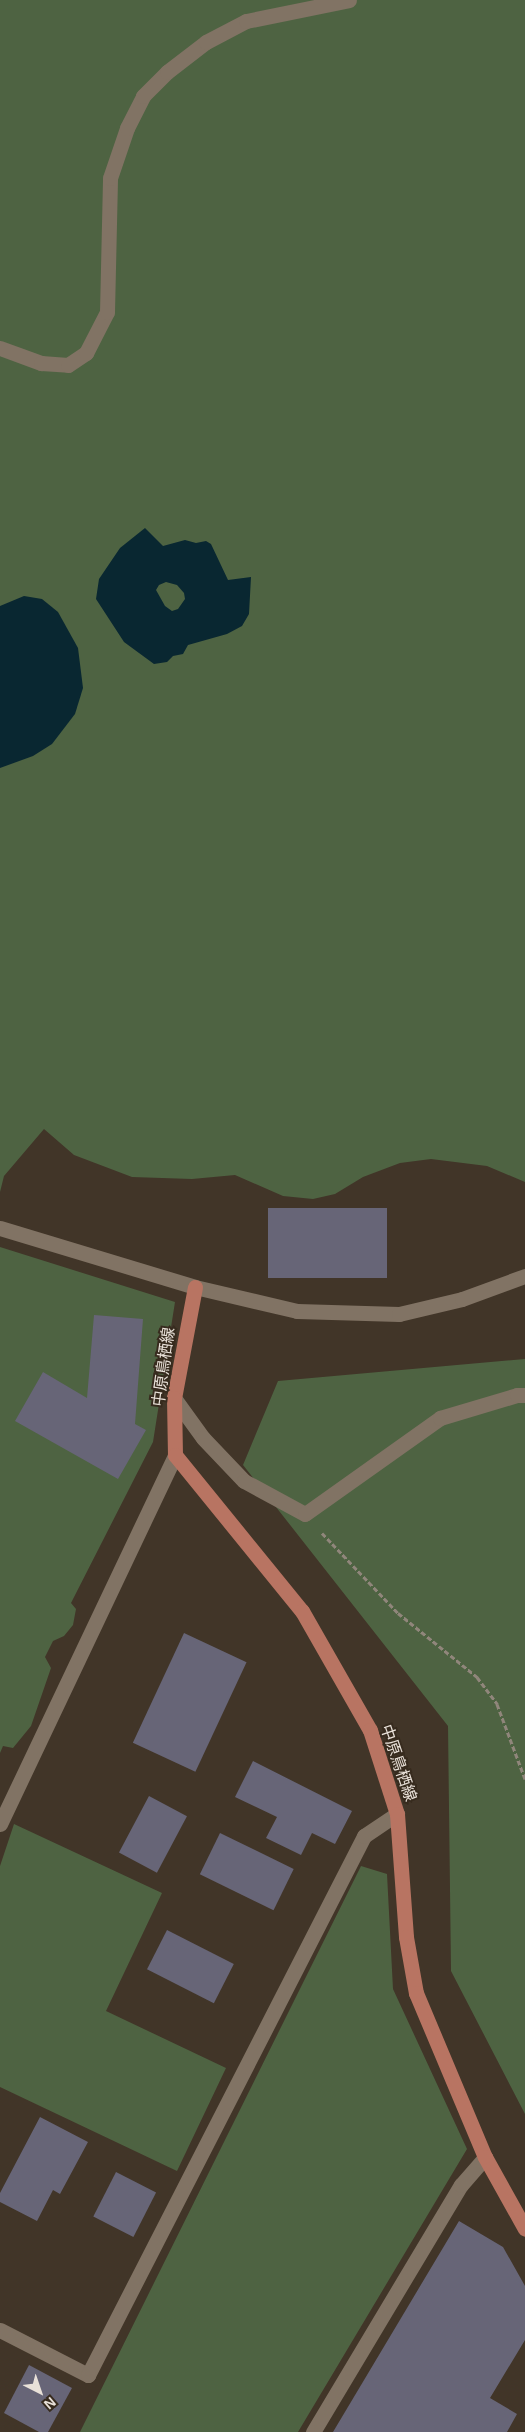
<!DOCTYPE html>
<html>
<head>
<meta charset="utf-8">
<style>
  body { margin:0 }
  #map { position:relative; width:525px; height:2432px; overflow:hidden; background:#413528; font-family:Arial,"Noto Sans JP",sans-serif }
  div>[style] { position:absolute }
  .green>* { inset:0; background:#4e6342 }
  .water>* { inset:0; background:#092731 }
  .building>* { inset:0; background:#676577; transform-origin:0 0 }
  .path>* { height:3px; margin-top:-1.5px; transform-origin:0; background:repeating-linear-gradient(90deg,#90867b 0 5px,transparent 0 7.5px) }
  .minor>* { height:15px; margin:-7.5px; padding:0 7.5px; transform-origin:7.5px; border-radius:7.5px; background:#817364 }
  .major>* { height:15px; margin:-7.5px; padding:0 7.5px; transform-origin:7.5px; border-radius:7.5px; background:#b87462 }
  span { translate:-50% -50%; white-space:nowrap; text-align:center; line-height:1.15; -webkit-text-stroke:4px #372b1e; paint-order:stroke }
  .street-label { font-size:16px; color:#e9e1d9 }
  .north { position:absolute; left:15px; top:2367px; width:50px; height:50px; -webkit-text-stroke:4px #372b1e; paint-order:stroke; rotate:139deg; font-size:14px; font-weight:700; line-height:20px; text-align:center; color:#e9e1d9 }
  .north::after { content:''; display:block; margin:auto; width:18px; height:22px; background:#e9e1d9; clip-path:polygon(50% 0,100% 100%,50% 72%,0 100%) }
</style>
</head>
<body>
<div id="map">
  <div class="green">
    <div style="clip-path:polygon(0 0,525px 0,525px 1182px,487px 1166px,431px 1159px,400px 1163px,363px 1177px,335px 1194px,313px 1199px,283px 1196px,235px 1175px,192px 1179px,132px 1177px,74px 1155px,44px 1129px,4px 1176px,0 1192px)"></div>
    <div style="clip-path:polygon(0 1247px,175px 1302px,153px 1442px,71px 1603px,76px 1609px,73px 1625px,64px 1636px,53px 1641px,45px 1657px,51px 1668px,31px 1726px,13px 1748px,3px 1746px,0 1753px)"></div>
    <div style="clip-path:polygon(525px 1359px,525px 2114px,451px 1971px,448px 1726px,243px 1465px,278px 1381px)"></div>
    <div style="clip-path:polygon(14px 1824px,162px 1893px,106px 2011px,226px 2068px,177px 2171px,0 2087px,0 1866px)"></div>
    <div style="clip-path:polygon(361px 1866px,387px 1874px,393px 1989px,467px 2149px,298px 2432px,80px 2432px)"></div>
  </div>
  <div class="water">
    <div style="clip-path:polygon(evenodd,145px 528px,163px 546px,185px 540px,196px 543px,206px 541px,211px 544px,228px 580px,251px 577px,249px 614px,242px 626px,227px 634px,188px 645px,183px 654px,173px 656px,167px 662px,154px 664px,124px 642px,96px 599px,99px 579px,120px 548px,145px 528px,166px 582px,177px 585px,184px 593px,185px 599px,178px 609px,172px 611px,165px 606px,156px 590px,159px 585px,166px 582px)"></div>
    <div style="clip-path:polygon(24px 596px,42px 599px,58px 612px,78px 648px,83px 688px,75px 714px,52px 744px,33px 756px,0 768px,0 606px)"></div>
  </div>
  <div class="building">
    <div style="left:268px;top:1208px;width:119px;height:70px"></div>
    <div style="clip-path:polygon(94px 1315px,143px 1319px,135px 1424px,146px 1430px,118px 1479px,15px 1421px,43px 1372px,87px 1398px)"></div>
    <div style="left:184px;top:1633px;width:69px;height:121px;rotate:25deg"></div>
    <div style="clip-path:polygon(253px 1761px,352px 1811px,335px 1844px,312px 1833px,301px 1855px,266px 1838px,277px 1817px,235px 1797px)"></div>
    <div style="left:149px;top:1796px;width:43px;height:64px;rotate:28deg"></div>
    <div style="left:220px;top:1833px;width:82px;height:46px;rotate:26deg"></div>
    <div style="left:167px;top:1930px;width:75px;height:44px;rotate:27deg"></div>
    <div style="clip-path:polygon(40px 2117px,88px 2142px,60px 2194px,53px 2190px,37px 2221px,0 2202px,0 2193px)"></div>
    <div style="left:116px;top:2172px;width:45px;height:50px;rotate:27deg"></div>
    <div style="clip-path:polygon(459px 2221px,503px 2247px,525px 2286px,525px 2340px,490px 2398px,517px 2414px,507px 2432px,333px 2432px)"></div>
    <div style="clip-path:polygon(29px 2365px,72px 2388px,48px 2432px,39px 2432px,4px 2413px)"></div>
  </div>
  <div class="path">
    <div style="left:322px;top:1533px;width:110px;rotate:46.5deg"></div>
    <div style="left:398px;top:1613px;width:102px;rotate:39deg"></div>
    <div style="left:477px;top:1677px;width:34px;rotate:53deg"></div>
    <div style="left:497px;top:1704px;width:80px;rotate:69.5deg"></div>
  </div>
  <div class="minor">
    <div style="left:0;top:348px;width:44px;rotate:20.1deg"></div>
    <div style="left:41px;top:363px;width:27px;rotate:4deg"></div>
    <div style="left:68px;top:365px;width:22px;rotate:-34deg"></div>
    <div style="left:86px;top:353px;width:46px;rotate:-62.9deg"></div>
    <div style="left:107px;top:312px;width:134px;rotate:-88.7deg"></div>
    <div style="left:110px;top:178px;width:53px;rotate:-71.2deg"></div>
    <div style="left:127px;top:128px;width:36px;rotate:-63deg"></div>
    <div style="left:143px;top:96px;width:34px;rotate:-45deg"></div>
    <div style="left:167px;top:72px;width:49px;rotate:-37.6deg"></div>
    <div style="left:206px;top:42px;width:45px;rotate:-27.7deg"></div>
    <div style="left:246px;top:21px;width:105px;rotate:-11.5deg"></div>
    <div style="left:0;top:1228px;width:204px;rotate:16.8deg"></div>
    <div style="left:195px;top:1287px;width:105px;rotate:13.2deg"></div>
    <div style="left:297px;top:1311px;width:102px;rotate:1.7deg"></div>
    <div style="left:399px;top:1314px;width:65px;rotate:-13.4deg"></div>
    <div style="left:462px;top:1299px;width:67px;rotate:-20.1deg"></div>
    <div style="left:174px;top:1398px;width:49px;rotate:54.1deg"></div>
    <div style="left:203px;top:1438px;width:59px;rotate:46.4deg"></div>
    <div style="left:244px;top:1481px;width:69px;rotate:28.4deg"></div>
    <div style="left:305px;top:1514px;width:166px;rotate:-35.4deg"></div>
    <div style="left:440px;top:1418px;width:80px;rotate:-16.6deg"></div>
    <div style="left:517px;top:1395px;width:8px"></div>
    <div style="left:0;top:1824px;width:408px;rotate:-64.6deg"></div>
    <div style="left:0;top:2330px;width:99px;rotate:27.1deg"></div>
    <div style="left:88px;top:2375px;width:606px;rotate:-62.88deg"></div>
    <div style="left:364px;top:1836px;width:40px;rotate:-34deg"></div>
    <div style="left:313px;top:2432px;width:288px;rotate:-59.1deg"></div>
    <div style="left:461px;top:2185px;width:37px;rotate:-49deg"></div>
  </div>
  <div class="major">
    <div style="left:195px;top:1287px;width:113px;rotate:100.7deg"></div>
    <div style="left:174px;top:1398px;width:57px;rotate:89deg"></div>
    <div style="left:175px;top:1455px;width:201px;rotate:50.9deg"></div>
    <div style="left:302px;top:1611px;width:137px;rotate:60.3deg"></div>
    <div style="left:370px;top:1730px;width:88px;rotate:72.2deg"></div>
    <div style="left:397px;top:1814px;width:123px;rotate:85.8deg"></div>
    <div style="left:406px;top:1937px;width:57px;rotate:79.9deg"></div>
    <div style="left:416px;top:1993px;width:178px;rotate:67.2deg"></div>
    <div style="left:485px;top:2157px;width:82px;rotate:60.9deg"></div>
  </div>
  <div class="street-label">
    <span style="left:164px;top:1367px;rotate:-82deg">中原鳥栖線</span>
    <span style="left:398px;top:1763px;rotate:71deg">中原鳥栖線</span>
  </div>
  <div class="north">N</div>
</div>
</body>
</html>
